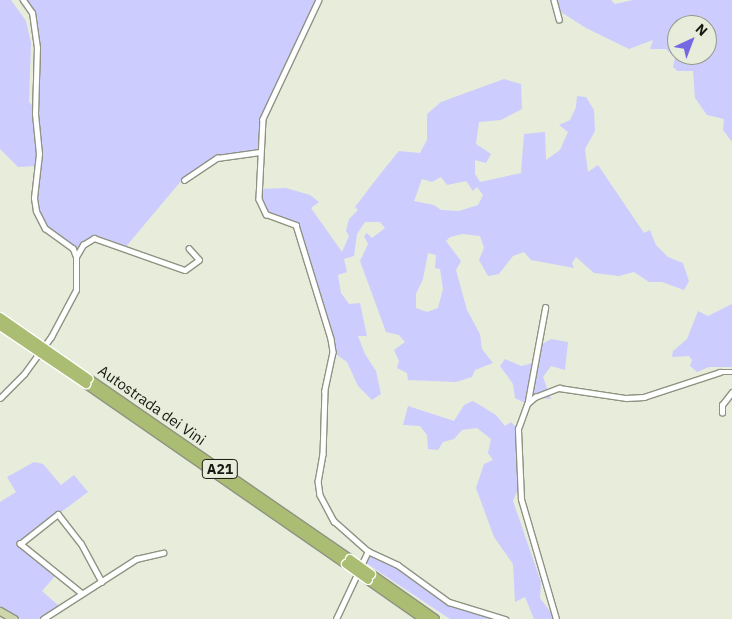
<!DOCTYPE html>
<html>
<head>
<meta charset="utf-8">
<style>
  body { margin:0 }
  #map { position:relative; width:732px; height:619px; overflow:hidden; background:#e7edda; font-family:"IBM Plex Sans",sans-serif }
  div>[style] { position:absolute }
  .green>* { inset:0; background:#ccf }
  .roads { filter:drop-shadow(1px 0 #8e9382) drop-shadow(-1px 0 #8e9382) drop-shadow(0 1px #8e9382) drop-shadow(0 -1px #8e9382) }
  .minor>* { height:4.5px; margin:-2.25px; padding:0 2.25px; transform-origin:2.25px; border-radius:2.25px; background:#fff }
  .primary>* { height:7px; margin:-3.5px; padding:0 3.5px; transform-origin:3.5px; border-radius:3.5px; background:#cdd7ab }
  .motorway>* { height:8px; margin:-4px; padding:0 4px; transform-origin:4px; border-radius:4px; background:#abbd73 }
  .bridges { filter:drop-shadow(1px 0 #fff) drop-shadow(-1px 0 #fff) drop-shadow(0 1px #fff) drop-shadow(0 -1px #fff) }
  .motorway-bridge>* { height:8px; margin:-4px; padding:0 4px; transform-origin:4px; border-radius:4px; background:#abbd73 }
  span { translate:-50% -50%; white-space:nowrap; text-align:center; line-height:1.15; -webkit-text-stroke:4.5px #e7edda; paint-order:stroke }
  .shield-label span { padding:1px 4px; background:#e7edda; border:1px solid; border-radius:4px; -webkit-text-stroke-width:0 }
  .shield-label { font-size:14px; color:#171812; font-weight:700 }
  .street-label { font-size:15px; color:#171812 }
  .north { position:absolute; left:667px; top:15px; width:50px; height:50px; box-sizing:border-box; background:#e7edda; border:1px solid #94988a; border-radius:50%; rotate:43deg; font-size:14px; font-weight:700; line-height:20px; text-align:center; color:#171812 }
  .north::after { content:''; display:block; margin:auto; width:18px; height:22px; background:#7667e2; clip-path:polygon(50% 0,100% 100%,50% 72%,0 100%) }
</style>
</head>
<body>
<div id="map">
  <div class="green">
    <div style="clip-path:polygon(0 0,11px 0,26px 21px,31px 43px,29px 102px,35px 108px,38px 59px,32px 13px,23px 0,319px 0,263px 119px,260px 152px,217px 158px,181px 181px,124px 249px,94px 237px,77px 249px,45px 229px,36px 211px,37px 166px,18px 167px,0 149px)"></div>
    <div style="clip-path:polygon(evenodd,558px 0,611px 0,615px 4px,633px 0,732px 0,732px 142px,723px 130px,724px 119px,707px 115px,695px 98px,693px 71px,677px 71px,673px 67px,675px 58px,666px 49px,650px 49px,653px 40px,629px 49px,586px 28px,561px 12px,558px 0,677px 25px,707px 25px,707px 55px,677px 55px,677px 25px)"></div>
    <div style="clip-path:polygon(evenodd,504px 79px,521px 84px,522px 109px,501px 120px,479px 122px,476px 144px,491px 154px,486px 163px,475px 160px,475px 174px,480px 182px,521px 173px,524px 134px,545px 132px,546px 160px,560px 150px,568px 132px,559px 125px,570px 120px,576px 107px,577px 96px,586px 97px,594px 110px,595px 131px,585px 149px,588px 172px,598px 165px,644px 233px,650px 230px,656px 245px,668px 257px,683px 263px,689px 281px,684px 290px,662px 282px,649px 282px,634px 272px,619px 276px,594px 273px,576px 257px,572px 263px,574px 268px,531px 260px,524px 252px,513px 256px,499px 274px,488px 276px,479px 260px,484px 248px,480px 236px,463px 234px,450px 237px,446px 241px,461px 261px,456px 270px,467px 310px,480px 334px,482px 349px,493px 363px,475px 370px,472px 377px,456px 382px,408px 380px,407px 373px,397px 368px,399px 361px,394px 350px,405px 342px,399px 335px,386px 332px,360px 261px,368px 244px,364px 236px,367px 233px,372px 238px,385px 228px,380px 222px,365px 222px,357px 234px,354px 256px,344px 259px,347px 272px,338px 275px,341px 293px,349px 304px,360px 303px,367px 336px,358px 336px,365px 354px,376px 371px,381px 394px,372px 400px,358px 386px,347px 362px,333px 352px,296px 225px,266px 214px,260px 207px,259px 189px,286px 188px,310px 195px,319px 202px,311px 208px,342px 252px,349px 236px,346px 231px,349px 219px,358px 210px,355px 207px,381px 173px,399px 151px,420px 153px,427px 140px,427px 114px,441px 102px,504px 79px,441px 177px,447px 185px,466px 181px,473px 191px,477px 187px,483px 195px,478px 205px,459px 211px,441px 210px,434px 205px,414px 201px,422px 179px,432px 182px,441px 177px,504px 79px,428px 253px,436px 255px,435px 268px,440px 269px,443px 289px,438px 308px,427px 312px,416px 308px,416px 294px,423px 279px,428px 253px)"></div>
    <div style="clip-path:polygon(732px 304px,732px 367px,709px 367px,697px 372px,690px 366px,692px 360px,689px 356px,672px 357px,673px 351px,687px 339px,698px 311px,708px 316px)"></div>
    <div style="clip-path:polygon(551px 339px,568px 342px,565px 370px,551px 366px,543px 377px,551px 399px,532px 397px,527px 404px,515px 398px,513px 384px,500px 366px,505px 359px,521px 366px,533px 363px,542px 344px)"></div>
    <div style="clip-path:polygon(473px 401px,496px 415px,505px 426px,511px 422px,518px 429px,519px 487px,513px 501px,541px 582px,540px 598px,556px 619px,534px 619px,525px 597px,515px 602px,513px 564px,494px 537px,476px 488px,484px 464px,493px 460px,488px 453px,491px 439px,477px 428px,462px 430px,454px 439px,443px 442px,438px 450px,428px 449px,427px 435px,420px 426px,403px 425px,408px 406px,454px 421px,464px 405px)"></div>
    <div style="clip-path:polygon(34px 462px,43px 464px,61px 485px,74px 475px,88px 492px,17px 545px,56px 575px,42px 591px,59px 606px,39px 619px,21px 619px,0 607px,0 502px,16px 492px,7px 477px)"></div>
    <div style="clip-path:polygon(368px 551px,398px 565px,449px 602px,505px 619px,450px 619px,363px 561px)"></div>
  </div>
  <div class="roads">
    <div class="minor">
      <div style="left:319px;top:0;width:132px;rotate:115.2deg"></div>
      <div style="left:263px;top:119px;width:80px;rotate:92.9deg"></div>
      <div style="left:259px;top:199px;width:17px;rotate:65deg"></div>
      <div style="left:266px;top:214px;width:32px;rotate:20deg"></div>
      <div style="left:296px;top:225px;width:119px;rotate:72.9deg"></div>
      <div style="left:331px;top:339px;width:13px;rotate:81deg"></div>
      <div style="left:333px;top:352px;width:40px;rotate:102deg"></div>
      <div style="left:325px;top:391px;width:63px;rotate:91.8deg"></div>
      <div style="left:323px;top:454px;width:27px;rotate:100deg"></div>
      <div style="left:318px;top:481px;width:14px;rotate:82deg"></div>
      <div style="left:320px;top:495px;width:30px;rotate:62deg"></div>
      <div style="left:334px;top:521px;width:45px;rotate:41.4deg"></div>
      <div style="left:368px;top:551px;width:33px;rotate:25deg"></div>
      <div style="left:398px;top:565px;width:63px;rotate:36deg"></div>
      <div style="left:449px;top:602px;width:59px;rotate:16.9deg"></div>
      <div style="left:554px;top:0;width:20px;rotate:75deg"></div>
      <div style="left:184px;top:180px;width:40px;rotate:-34deg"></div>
      <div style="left:217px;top:158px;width:43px;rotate:-7.9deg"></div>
      <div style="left:76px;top:257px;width:14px;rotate:-60deg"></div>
      <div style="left:83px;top:245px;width:13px;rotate:-32deg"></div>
      <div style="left:94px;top:238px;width:96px;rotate:19.4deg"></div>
      <div style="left:185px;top:270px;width:17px;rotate:-36deg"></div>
      <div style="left:199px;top:260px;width:15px;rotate:-132deg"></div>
      <div style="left:0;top:398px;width:34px;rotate:-45deg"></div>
      <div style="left:24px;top:374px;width:46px;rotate:-53.9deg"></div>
      <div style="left:51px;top:337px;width:53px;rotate:-62deg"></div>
      <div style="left:76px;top:290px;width:33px;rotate:-90deg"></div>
      <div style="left:76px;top:257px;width:9px;rotate:-111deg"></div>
      <div style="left:73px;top:249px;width:34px;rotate:-144deg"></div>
      <div style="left:45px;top:229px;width:20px;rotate:-117deg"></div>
      <div style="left:36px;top:211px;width:13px;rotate:-99deg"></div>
      <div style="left:34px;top:198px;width:44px;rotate:-83.5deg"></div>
      <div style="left:39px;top:154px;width:40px;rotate:-95.7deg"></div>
      <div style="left:35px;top:114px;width:66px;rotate:-88.3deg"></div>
      <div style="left:37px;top:48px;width:35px;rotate:-98deg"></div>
      <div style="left:32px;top:13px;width:16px;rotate:-125deg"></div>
      <div style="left:528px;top:401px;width:95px;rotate:-79.6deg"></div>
      <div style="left:722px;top:413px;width:8px;rotate:-90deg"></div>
      <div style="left:722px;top:405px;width:16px;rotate:-52deg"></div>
      <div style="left:82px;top:594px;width:80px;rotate:-141.1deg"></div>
      <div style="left:20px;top:544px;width:48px;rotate:-38.3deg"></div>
      <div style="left:58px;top:514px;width:37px;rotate:52deg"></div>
      <div style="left:81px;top:543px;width:44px;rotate:61.7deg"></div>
      <div style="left:43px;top:619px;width:111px;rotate:-32.8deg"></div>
      <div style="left:136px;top:559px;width:28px;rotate:-13deg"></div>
      <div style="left:336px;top:619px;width:75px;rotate:-64.8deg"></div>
      <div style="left:556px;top:619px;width:125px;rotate:-106.3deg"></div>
      <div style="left:521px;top:499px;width:70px;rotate:-92.5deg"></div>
      <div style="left:518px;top:429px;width:27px;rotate:-70deg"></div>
      <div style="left:527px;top:404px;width:11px;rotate:-41deg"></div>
      <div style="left:535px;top:397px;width:26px;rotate:-21deg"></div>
      <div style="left:559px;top:388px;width:68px;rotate:8.5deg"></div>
      <div style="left:626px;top:398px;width:18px;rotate:-3deg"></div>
      <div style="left:644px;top:397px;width:80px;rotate:-18.2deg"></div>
      <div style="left:720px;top:372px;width:12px"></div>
    </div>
    <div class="primary">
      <div style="left:0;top:611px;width:16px;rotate:30deg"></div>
    </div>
    <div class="motorway">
      <div style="left:89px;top:379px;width:317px;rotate:34.6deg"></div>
      <div style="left:86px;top:384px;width:316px;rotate:34.7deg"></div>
      <div style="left:371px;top:574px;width:78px;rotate:35.1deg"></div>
      <div style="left:368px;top:580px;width:68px;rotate:34.9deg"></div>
    </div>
  </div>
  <div class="bridges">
    <div class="motorway-bridge">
      <div style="left:0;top:317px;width:108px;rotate:34.9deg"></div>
      <div style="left:0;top:326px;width:104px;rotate:34deg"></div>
      <div style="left:350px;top:559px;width:26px;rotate:36deg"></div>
      <div style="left:346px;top:564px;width:27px;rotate:36deg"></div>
    </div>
  </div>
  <div class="shield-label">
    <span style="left:220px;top:469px">A21</span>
  </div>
  <div class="street-label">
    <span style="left:152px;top:405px;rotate:35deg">Autostrada dei Vini</span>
  </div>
  <div class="north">N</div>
</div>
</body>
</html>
